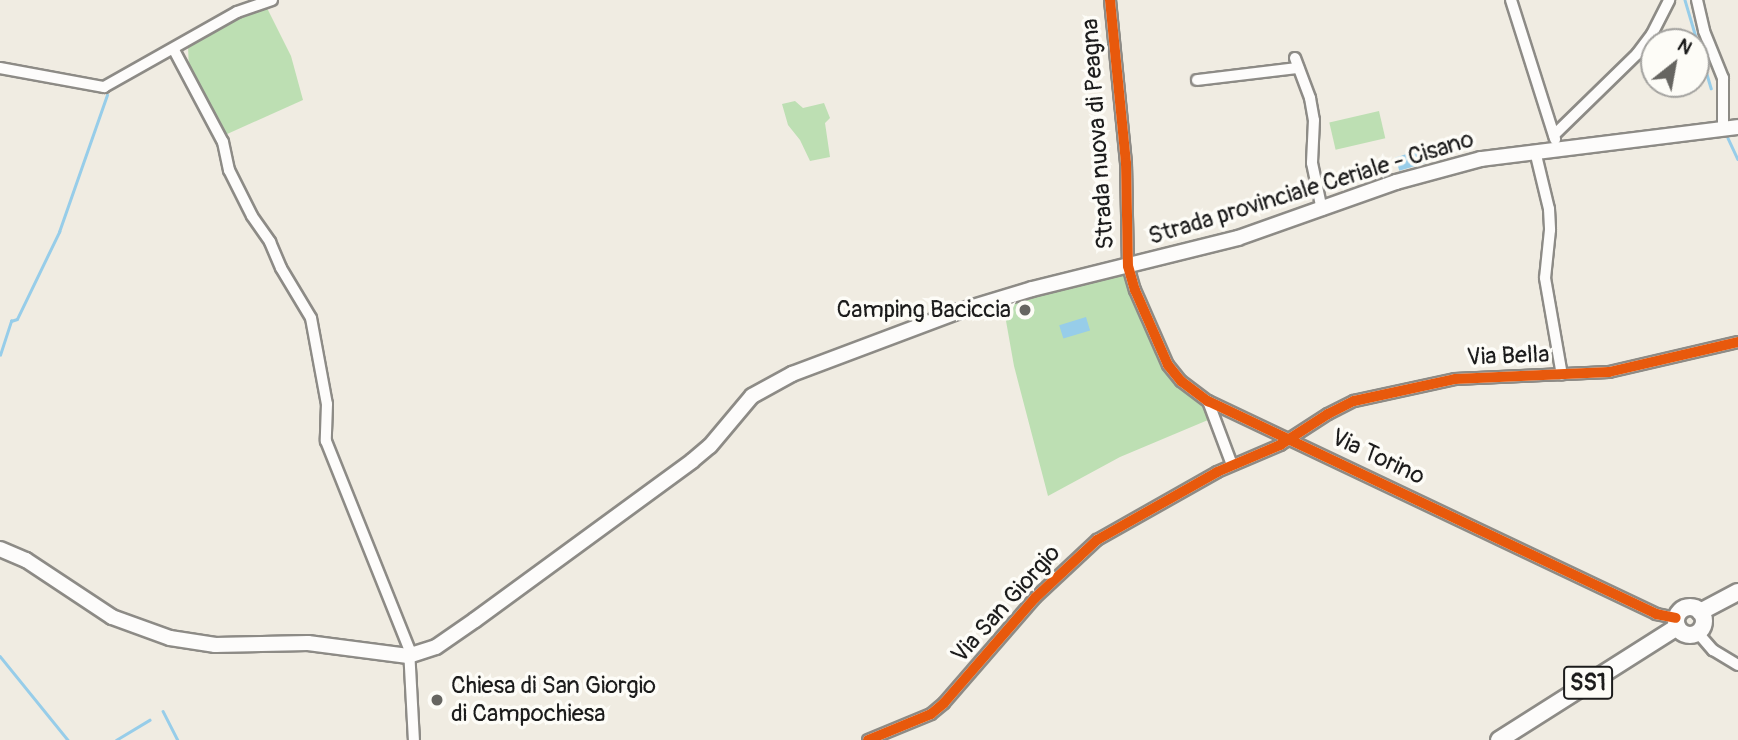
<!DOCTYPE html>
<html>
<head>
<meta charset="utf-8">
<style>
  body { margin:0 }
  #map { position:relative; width:1738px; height:740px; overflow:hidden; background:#f0ece2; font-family:Pangolin,sans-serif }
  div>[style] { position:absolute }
  .green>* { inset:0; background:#bddfb3; transform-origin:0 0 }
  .water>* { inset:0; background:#97cde9; transform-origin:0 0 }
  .stream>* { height:2.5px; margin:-1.25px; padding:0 1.25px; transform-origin:1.25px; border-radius:1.25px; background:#97cde9 }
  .roads { filter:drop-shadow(2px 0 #8d8b86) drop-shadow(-2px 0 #8d8b86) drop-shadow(0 2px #8d8b86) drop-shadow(0 -2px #8d8b86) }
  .street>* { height:10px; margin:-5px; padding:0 5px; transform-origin:5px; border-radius:5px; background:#fdfcfb }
  .secondary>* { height:14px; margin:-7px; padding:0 7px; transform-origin:7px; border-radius:7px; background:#fdfcfb }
  .primary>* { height:16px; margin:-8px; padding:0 8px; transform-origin:8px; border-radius:8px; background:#fdfcfb }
  .primary>.ring { margin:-8px; padding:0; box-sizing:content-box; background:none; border:16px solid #fdfcfb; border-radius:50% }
  .cycleway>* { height:10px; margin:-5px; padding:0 5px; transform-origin:5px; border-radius:5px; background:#e8590c }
  .dots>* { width:19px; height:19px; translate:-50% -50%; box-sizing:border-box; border:4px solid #fdfcf7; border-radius:50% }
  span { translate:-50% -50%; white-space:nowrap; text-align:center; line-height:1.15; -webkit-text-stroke:7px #fdfcf7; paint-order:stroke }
  .shield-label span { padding:2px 5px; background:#fdfcf7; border:2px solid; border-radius:5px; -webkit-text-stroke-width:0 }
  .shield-label { font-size:23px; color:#1c1c1c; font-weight:700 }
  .street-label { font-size:24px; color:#1c1c1c }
  .poi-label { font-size:24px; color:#1c1c1c }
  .right { translate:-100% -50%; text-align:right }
  .left { translate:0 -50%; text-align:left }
  .north { position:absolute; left:1640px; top:28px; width:70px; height:70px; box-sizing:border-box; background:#fdfcf7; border:2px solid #a3a29f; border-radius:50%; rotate:31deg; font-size:19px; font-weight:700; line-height:28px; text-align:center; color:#1c1c1c }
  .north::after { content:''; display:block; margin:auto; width:24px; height:32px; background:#666561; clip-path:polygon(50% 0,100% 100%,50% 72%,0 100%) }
</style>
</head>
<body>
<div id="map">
  <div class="green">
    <div style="clip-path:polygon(266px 6px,291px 56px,303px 100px,225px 135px,189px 70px,188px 46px,237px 15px)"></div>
    <div style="clip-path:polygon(795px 101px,803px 108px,824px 103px,830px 118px,825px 123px,830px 157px,810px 161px,800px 140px,788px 125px,782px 104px)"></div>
    <div style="left:1379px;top:111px;width:28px;height:51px;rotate:77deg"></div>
    <div style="clip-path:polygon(1123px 272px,1127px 288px,1165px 367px,1176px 383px,1203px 407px,1208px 420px,1120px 457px,1048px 496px,1014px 366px,1003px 304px)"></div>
  </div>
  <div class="water">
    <div style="left:1423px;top:149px;width:14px;height:29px;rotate:73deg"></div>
    <div style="left:1086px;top:317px;width:14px;height:28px;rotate:73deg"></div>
  </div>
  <div class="stream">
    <div style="left:1685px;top:0;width:92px;rotate:73.5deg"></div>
    <div style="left:1728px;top:138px;width:23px;rotate:65deg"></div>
    <div style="left:0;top:355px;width:36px;rotate:-72deg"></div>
    <div style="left:11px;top:321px;width:6px;rotate:-18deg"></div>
    <div style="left:17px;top:319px;width:97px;rotate:-64.2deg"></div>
    <div style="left:59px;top:232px;width:145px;rotate:-70.7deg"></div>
    <div style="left:0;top:656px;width:108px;rotate:51deg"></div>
    <div style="left:163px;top:711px;width:33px;rotate:63deg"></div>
    <div style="left:116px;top:740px;width:39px;rotate:-31deg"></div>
  </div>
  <div class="roads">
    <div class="street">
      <div style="left:1110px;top:0;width:164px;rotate:84.4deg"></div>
      <div style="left:1126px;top:163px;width:103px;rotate:88.9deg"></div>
      <div style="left:1128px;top:266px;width:25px;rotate:74deg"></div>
      <div style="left:1135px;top:290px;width:82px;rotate:66.3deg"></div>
      <div style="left:1168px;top:365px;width:21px;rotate:51deg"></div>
      <div style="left:1181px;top:381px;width:34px;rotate:37deg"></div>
      <div style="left:1208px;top:401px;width:496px;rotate:25.4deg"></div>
      <div style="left:1656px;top:614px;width:20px;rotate:11deg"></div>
      <div style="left:1511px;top:0;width:146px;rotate:72.4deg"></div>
      <div style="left:1697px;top:0;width:32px;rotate:77deg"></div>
      <div style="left:1704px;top:31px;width:51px;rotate:68deg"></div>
      <div style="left:1723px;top:78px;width:52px;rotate:90deg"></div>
      <div style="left:174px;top:50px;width:104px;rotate:62deg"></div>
      <div style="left:223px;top:142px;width:29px;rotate:78deg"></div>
      <div style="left:229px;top:170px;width:51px;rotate:63.4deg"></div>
      <div style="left:252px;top:216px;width:32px;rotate:55deg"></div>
      <div style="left:270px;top:242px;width:28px;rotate:67deg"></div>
      <div style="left:281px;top:268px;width:58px;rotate:59deg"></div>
      <div style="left:311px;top:318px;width:87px;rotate:79.5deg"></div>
      <div style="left:327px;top:404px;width:37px;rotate:92deg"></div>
      <div style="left:326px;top:441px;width:224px;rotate:68.2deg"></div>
      <div style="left:409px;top:649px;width:91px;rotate:86.9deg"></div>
      <div style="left:1295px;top:58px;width:43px;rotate:69.4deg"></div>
      <div style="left:1310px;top:98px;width:22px;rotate:80deg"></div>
      <div style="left:1314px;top:120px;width:43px;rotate:92.7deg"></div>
      <div style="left:1312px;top:163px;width:48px;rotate:78deg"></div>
      <div style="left:0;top:68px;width:106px;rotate:10.4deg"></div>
      <div style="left:104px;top:87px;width:153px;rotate:-29.4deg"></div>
      <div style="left:237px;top:12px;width:37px;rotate:-19deg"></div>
      <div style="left:1197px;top:80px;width:102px;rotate:-6.8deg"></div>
      <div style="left:1554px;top:135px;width:116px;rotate:-44.3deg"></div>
      <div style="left:1637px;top:54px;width:25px;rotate:-53deg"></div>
      <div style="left:1652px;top:34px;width:38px;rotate:-63deg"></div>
      <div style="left:1535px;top:151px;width:60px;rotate:76.4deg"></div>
      <div style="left:1549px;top:209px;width:21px;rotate:87deg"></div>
      <div style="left:1550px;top:230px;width:48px;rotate:95.9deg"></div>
      <div style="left:1545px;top:278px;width:98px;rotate:80.1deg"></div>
      <div style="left:1208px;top:401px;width:68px;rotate:69.4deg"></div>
      <div style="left:1698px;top:633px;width:23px;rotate:49deg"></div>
      <div style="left:1713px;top:650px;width:29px;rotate:31deg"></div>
      <div style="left:868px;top:740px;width:68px;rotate:-22.4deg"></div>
      <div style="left:931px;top:714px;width:17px;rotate:-40deg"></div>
      <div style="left:944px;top:703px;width:139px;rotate:-49.1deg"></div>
      <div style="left:1035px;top:598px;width:85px;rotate:-43.1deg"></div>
      <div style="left:1097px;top:540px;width:138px;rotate:-29.5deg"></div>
      <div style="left:1217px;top:472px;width:69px;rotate:-23.2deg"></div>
      <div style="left:1280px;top:445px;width:57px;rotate:-32.9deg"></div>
      <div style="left:1328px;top:414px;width:29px;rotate:-27deg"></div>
      <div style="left:1354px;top:401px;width:103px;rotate:-12.3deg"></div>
      <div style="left:1455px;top:379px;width:154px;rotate:-2.6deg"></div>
      <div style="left:1609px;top:372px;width:132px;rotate:-13.1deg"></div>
    </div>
    <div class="secondary">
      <div style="left:0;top:549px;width:28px;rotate:23deg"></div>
      <div style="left:26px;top:560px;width:103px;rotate:33.5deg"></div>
      <div style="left:112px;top:617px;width:62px;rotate:19.9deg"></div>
      <div style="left:170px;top:638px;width:46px;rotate:8.8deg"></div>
      <div style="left:215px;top:645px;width:93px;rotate:-1.2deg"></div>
      <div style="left:308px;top:643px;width:101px;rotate:7.4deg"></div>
      <div style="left:408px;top:656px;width:29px;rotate:-18deg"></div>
      <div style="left:436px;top:647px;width:47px;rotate:-34.7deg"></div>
      <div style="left:475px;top:620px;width:269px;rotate:-36.2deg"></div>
      <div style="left:692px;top:461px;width:23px;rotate:-40deg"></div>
      <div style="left:710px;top:446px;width:65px;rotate:-50deg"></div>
      <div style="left:752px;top:396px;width:46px;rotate:-28.8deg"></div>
      <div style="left:792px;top:374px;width:179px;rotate:-20.6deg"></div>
      <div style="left:960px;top:311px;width:75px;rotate:-17deg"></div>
      <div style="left:1032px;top:289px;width:212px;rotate:-13.9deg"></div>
      <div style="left:1238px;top:238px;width:168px;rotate:-19.5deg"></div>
      <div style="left:1396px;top:182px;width:88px;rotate:-15.1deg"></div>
      <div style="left:1481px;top:159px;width:259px;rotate:-7.1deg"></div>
    </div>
    <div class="primary">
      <div class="ring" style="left:1676px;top:607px;width:12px;height:12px"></div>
      <div style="left:1700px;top:612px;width:43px;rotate:-27.8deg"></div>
      <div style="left:1499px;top:740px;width:211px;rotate:-32.4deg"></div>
    </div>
  </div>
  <div class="cycleway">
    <div style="left:1110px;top:0;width:164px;rotate:84.4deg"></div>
    <div style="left:1126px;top:163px;width:103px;rotate:88.9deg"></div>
    <div style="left:1128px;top:266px;width:25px;rotate:74deg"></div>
    <div style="left:1135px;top:290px;width:82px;rotate:66.3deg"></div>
    <div style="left:1168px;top:365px;width:21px;rotate:51deg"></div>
    <div style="left:1181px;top:381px;width:34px;rotate:37deg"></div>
    <div style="left:1208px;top:401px;width:496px;rotate:25.4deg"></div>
    <div style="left:1656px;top:614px;width:20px;rotate:11deg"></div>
    <div style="left:868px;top:740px;width:68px;rotate:-22.4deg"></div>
    <div style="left:931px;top:714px;width:17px;rotate:-40deg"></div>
    <div style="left:944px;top:703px;width:139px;rotate:-49.1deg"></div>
    <div style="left:1035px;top:598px;width:85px;rotate:-43.1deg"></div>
    <div style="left:1097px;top:540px;width:138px;rotate:-29.5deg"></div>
    <div style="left:1217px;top:472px;width:69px;rotate:-23.2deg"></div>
    <div style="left:1280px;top:445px;width:57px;rotate:-32.9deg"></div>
    <div style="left:1328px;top:414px;width:29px;rotate:-27deg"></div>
    <div style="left:1354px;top:401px;width:103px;rotate:-12.3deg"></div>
    <div style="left:1455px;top:379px;width:154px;rotate:-2.6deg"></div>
    <div style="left:1609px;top:372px;width:132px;rotate:-13.1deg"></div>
  </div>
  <div class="dots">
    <div style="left:1025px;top:310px;background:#666561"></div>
    <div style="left:437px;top:700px;background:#666561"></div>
  </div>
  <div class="shield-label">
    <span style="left:1588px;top:683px">SS1</span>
  </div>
  <div class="street-label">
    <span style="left:1098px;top:134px;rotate:-94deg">Strada nuova di Peagna</span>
    <span style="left:1311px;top:188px;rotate:-17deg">Strada provinciale Ceriale - Cisano</span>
    <span style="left:1508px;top:356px;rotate:-2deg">Via Bella</span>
    <span style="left:1378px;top:457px;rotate:25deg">Via Torino</span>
    <span style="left:1006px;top:604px;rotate:-48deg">Via San Giorgio</span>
  </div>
  <div class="poi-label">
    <span class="right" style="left:1011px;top:310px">Camping Baciccia</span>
    <span class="left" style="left:451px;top:700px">Chiesa di San Giorgio<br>di Campochiesa</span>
  </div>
  <div class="north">N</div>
</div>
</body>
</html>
